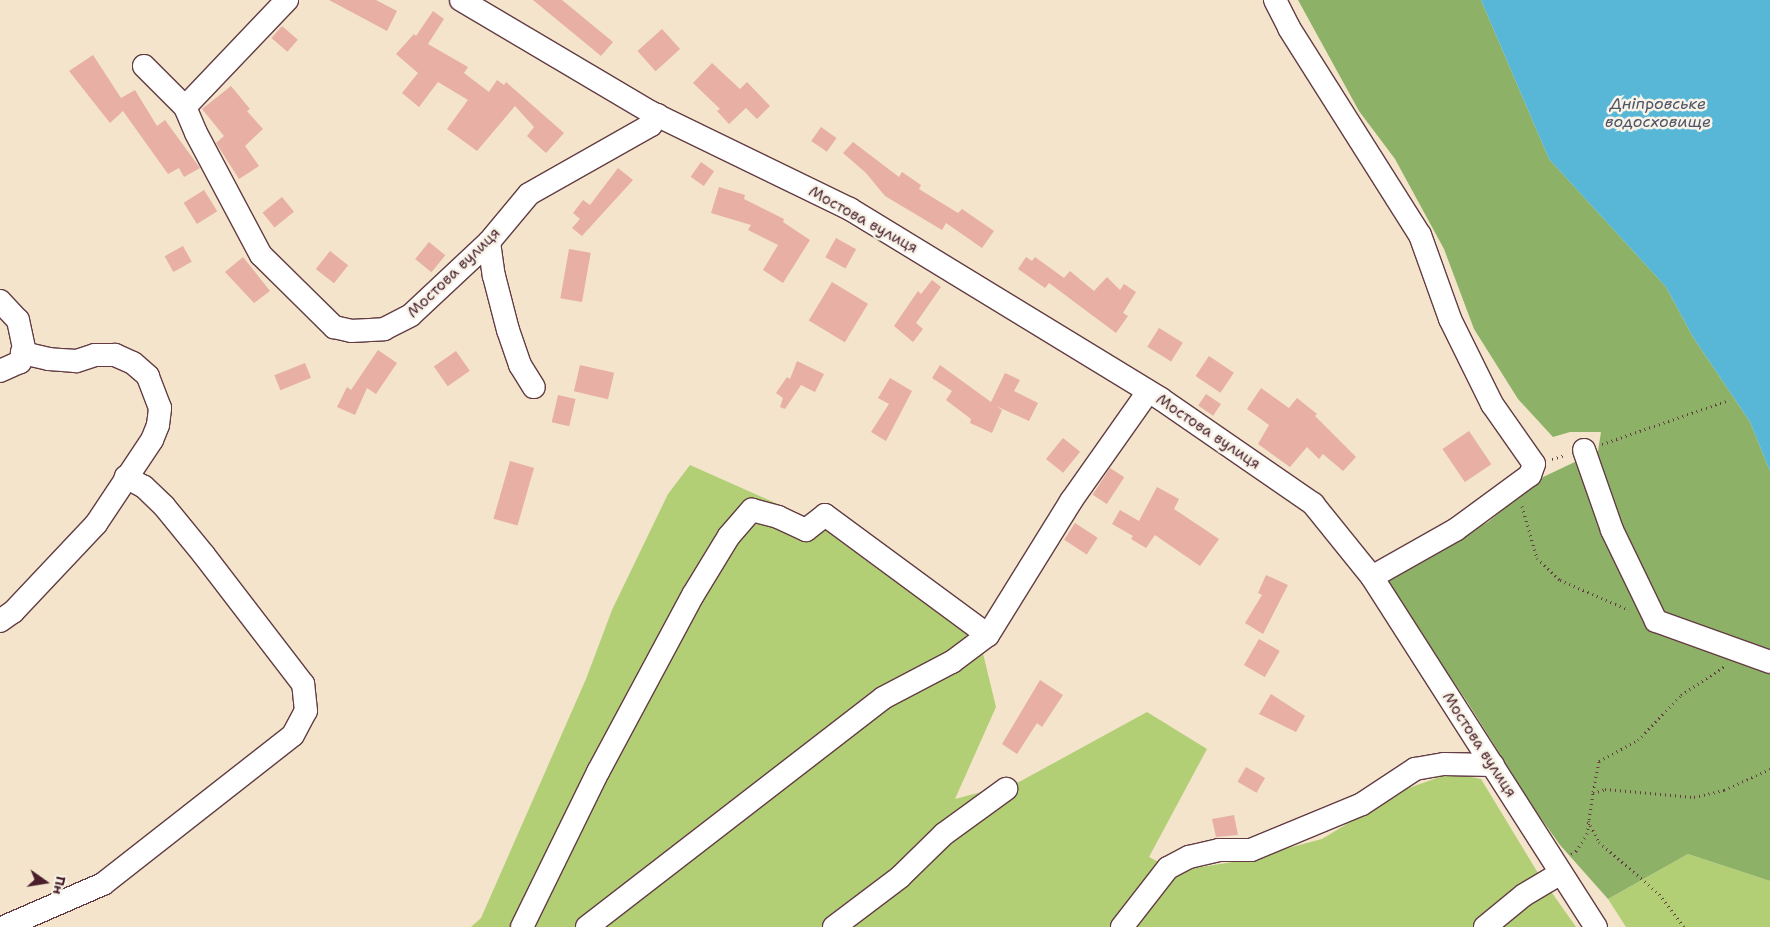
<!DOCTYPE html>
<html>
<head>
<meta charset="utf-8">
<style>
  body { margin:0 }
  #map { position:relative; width:1770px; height:927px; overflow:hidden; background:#f3e4cb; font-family:"Shantell Sans",sans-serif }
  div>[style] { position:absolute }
  .green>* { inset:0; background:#b2cf76 }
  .forest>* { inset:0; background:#8db267 }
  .water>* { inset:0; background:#58b6d6 }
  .building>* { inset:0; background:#e8afa4; transform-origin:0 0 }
  .path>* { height:3px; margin-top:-1.5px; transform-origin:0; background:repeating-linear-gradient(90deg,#633d43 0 1px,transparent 0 5px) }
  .roads { filter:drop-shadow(1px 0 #633d43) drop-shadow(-1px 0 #633d43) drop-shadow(0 1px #633d43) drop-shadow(0 -1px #633d43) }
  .minor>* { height:22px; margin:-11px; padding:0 11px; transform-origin:11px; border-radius:11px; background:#fff }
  span { translate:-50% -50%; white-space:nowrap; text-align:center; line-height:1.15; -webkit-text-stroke:5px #f7f3e8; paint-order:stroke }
  .street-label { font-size:15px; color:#4a1f2b }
  .water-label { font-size:16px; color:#4f5467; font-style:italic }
  .north { position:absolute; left:20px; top:857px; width:50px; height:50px; -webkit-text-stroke:4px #f7f3e8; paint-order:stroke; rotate:103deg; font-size:14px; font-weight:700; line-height:20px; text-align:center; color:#4a1f2b }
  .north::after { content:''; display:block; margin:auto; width:18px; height:22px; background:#4a1f2b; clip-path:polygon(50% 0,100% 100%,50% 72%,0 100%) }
</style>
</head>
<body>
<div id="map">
  <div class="green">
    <div style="clip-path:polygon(690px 465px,827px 526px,864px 559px,957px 624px,978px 633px,996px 707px,955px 799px,1019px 782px,1147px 712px,1207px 749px,1149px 857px,1176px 871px,1239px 861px,1322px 839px,1403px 790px,1451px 773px,1481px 779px,1538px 873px,1576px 927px,471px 927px,481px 918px,586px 679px,612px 610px,668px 494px)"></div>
    <div style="clip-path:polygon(1688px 854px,1770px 881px,1770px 927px,1626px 927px,1608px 899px)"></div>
  </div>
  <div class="forest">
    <div style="clip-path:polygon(1298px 0,1481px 0,1549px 159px,1666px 287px,1693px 337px,1750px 422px,1770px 471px,1770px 881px,1688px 854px,1608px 899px,1560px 845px,1533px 807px,1468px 703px,1385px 581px,1488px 522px,1541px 478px,1598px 451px,1601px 432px,1570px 432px,1553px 437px,1518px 399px,1474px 329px,1444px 249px,1395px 159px,1359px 111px)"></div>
  </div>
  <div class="water">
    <div style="clip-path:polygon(1481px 0,1770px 0,1770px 471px,1750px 422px,1693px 337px,1666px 287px,1549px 159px)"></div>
  </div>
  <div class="building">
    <div style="clip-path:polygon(329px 0,376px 0,397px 11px,387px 31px)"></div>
    <div style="clip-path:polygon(533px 0,562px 0,613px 42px,601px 56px)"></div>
    <div style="clip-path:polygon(433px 11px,444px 19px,428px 44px,468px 67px,464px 73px,489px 92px,497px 80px,504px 85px,506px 82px,564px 133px,546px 153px,527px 136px,534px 127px,515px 106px,477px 151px,447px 129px,468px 100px,438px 82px,419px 107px,402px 93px,418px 73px,396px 54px,414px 34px,416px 36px)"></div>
    <div style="left:282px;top:26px;width:21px;height:16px;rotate:41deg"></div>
    <div style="left:662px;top:29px;width:27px;height:33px;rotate:48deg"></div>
    <div style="clip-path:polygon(93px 55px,121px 98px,135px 90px,157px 126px,165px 120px,200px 168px,184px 177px,179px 168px,168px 174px,123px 111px,110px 123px,69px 71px)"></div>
    <div style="clip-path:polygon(712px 63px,740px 89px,747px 82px,770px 106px,757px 119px,746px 108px,729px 124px,717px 111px,720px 109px,693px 83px)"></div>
    <div style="clip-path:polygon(231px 86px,250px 109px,247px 111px,263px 129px,245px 146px,259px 166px,239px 179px,216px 143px,224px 136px,202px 109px)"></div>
    <div style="left:821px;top:127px;width:19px;height:17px;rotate:35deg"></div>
    <div style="clip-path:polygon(853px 142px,899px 177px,902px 172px,921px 185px,919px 189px,958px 213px,962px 209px,994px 231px,982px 248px,946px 223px,942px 230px,885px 196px,866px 173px,843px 153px)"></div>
    <div style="left:701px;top:162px;width:16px;height:18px;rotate:35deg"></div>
    <div style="clip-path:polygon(618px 168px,633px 180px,582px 236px,572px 228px,580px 219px,573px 213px,583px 200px,590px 205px)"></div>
    <div style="clip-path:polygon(719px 187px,745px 195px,744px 199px,784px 219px,783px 222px,810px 240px,783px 283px,763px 270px,778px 245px,748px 230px,751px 225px,711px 213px)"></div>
    <div style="left:204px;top:190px;width:25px;height:24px;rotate:58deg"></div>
    <div style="left:282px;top:197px;width:19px;height:25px;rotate:51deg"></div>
    <div style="left:836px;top:238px;width:23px;height:22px;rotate:29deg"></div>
    <div style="left:429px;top:242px;width:21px;height:22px;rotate:39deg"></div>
    <div style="left:183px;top:246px;width:18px;height:21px;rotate:61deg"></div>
    <div style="left:569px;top:249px;width:22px;height:50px;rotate:10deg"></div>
    <div style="left:330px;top:251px;width:23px;height:23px;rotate:38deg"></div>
    <div style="clip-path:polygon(243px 257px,270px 291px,254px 303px,225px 272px)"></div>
    <div style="clip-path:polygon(1026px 257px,1032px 261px,1035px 257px,1064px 278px,1070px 271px,1094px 291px,1107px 277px,1120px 290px,1124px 284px,1136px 292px,1123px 313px,1128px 316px,1116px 333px,1049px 283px,1045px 288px,1018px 269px)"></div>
    <div style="clip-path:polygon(932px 280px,941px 287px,916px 323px,923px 329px,913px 342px,894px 326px,918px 291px,921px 294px)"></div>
    <div style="left:832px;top:282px;width:42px;height:45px;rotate:31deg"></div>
    <div style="left:1159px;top:328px;width:28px;height:22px;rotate:32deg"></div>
    <div style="clip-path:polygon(378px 350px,397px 363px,376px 394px,367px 388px,355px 415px,337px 407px,347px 387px,351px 390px)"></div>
    <div style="left:456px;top:351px;width:24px;height:27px;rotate:55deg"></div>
    <div style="left:1209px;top:356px;width:30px;height:24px;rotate:34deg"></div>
    <div style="clip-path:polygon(797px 361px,824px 374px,815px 392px,801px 385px,785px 409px,780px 407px,783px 398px,776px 393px,787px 377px,790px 379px)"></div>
    <div style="left:305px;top:363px;width:16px;height:33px;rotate:68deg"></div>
    <div style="left:580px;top:365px;width:35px;height:27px;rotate:13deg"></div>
    <div style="clip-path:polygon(940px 365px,991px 402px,1005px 373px,1020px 380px,1014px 391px,1038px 403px,1029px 421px,996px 406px,1002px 410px,992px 433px,970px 423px,971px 419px,946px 400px,952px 391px,932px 378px)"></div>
    <div style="clip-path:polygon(890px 378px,912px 391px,886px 441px,871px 432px,889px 404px,878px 398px)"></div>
    <div style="clip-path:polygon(1261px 388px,1289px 408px,1297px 398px,1317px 414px,1315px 416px,1356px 457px,1343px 471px,1323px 454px,1319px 459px,1307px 447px,1290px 467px,1258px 444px,1269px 425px,1247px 409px)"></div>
    <div style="left:1206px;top:394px;width:18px;height:14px;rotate:34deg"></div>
    <div style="left:558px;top:395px;width:18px;height:28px;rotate:13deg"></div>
    <div style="left:1469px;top:431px;width:40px;height:32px;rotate:56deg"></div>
    <div style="left:1063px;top:438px;width:22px;height:27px;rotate:39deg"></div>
    <div style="left:510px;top:461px;width:25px;height:60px;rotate:16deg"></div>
    <div style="left:1110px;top:468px;width:17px;height:32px;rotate:33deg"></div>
    <div style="clip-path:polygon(1157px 487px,1179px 499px,1174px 509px,1219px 539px,1200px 566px,1155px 535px,1146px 548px,1131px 539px,1133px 536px,1112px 524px,1120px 510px,1139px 521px)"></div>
    <div style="left:1075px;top:523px;width:27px;height:20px;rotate:33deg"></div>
    <div style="clip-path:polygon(1266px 575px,1288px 585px,1263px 634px,1245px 623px,1262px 595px,1258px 593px)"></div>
    <div style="left:1259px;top:639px;width:24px;height:30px;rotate:30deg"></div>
    <div style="clip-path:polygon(1040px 680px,1063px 695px,1042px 727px,1037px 723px,1017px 754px,1002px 744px)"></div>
    <div style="clip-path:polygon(1271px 694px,1305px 716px,1296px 732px,1259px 714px)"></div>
    <div style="left:1246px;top:767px;width:22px;height:17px;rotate:30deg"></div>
    <div style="clip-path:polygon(1234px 815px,1238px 835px,1216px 837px,1212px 819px)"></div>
  </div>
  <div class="path">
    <div style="left:1602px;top:444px;width:134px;rotate:-19.1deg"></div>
    <div style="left:1552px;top:459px;width:14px;rotate:-17deg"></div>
    <div style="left:1522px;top:506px;width:54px;rotate:73.9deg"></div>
    <div style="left:1537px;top:558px;width:32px;rotate:44deg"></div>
    <div style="left:1560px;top:580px;width:75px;rotate:23.5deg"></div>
    <div style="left:1593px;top:792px;width:32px;rotate:-79deg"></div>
    <div style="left:1599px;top:761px;width:44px;rotate:-28.3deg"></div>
    <div style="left:1638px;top:740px;width:62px;rotate:-46.3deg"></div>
    <div style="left:1681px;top:695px;width:53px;rotate:-33.4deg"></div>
    <div style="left:1588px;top:821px;width:24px;rotate:62deg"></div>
    <div style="left:1599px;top:842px;width:79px;rotate:40.9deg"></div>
    <div style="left:1659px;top:894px;width:41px;rotate:52.9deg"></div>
    <div style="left:1571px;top:854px;width:6px;rotate:-31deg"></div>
    <div style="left:1576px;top:851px;width:20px;rotate:-57deg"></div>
    <div style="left:1587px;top:834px;width:41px;rotate:-81.7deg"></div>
    <div style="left:1593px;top:793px;width:13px;rotate:-18deg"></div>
    <div style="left:1605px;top:789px;width:89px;rotate:5.1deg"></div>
    <div style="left:1694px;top:797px;width:31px;rotate:-13deg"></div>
    <div style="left:1724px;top:790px;width:51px;rotate:-24.5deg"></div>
  </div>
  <div class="roads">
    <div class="minor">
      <div style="left:461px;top:0;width:222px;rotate:30.6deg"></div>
      <div style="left:652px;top:113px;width:220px;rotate:25.9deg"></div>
      <div style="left:850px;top:209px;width:364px;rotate:31.4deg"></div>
      <div style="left:1161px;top:399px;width:185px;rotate:34.6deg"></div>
      <div style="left:1313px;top:504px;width:94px;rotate:51.1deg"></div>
      <div style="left:1372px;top:577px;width:416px;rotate:57.4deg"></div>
      <div style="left:1275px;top:0;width:31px;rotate:63deg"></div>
      <div style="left:1289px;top:28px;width:245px;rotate:57.7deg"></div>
      <div style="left:1420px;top:235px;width:89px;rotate:70.3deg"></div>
      <div style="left:1450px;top:319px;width:95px;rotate:63.7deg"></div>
      <div style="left:1492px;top:404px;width:73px;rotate:55deg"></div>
      <div style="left:1534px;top:464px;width:12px;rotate:110deg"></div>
      <div style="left:1530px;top:475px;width:93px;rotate:143.7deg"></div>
      <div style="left:1455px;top:530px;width:95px;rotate:150.5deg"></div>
      <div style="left:144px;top:66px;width:58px;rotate:45deg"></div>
      <div style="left:185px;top:107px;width:28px;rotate:67deg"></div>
      <div style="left:196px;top:133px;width:138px;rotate:62deg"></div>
      <div style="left:261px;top:255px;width:103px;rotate:44.6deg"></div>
      <div style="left:334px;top:327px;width:17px;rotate:13deg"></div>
      <div style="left:351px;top:331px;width:33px;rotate:-3deg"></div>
      <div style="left:384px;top:329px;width:30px;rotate:-27deg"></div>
      <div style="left:411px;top:315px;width:107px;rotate:-43.1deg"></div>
      <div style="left:489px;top:242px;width:62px;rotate:-50.2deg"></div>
      <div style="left:529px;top:194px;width:140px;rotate:-29.5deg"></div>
      <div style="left:651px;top:125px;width:12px;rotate:-59deg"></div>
      <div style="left:185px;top:107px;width:148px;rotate:-46.4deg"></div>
      <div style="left:489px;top:242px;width:34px;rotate:82deg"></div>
      <div style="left:494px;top:276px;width:56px;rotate:75.5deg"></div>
      <div style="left:508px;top:330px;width:37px;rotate:71deg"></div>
      <div style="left:520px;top:365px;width:26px;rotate:58deg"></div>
      <div style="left:0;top:301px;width:26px;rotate:47deg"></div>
      <div style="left:18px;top:320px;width:29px;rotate:78deg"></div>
      <div style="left:24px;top:348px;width:15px;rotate:106deg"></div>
      <div style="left:20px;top:362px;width:22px;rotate:156deg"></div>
      <div style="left:1584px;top:450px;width:85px;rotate:70.7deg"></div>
      <div style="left:1612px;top:530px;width:101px;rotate:64.2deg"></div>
      <div style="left:1656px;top:621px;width:121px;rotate:19.8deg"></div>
      <div style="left:0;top:621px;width:16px;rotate:-35deg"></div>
      <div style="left:13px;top:612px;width:121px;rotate:-46.7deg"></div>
      <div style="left:96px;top:524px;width:101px;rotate:-56.3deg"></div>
      <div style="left:152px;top:440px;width:16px;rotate:-68deg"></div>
      <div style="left:158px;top:425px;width:17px;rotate:-83deg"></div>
      <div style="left:160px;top:408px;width:34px;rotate:-111deg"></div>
      <div style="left:148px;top:376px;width:20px;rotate:-139deg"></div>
      <div style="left:133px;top:363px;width:20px;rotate:-156deg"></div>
      <div style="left:115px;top:355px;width:20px;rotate:180deg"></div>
      <div style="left:95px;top:355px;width:20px;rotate:162deg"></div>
      <div style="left:76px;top:361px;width:27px;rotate:-176deg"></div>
      <div style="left:49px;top:359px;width:28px;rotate:-167deg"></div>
      <div style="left:4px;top:927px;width:108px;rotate:-23.5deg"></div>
      <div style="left:103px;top:884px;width:241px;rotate:-38.1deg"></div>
      <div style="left:293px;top:735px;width:27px;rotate:-62deg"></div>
      <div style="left:306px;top:711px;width:27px;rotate:-96deg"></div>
      <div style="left:303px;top:684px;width:163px;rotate:-127.5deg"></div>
      <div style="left:204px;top:555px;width:63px;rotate:-129.2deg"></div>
      <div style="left:164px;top:506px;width:28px;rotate:-136deg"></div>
      <div style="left:144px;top:487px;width:21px;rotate:-151deg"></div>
      <div style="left:522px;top:927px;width:173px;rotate:-63.9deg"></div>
      <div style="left:598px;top:772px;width:201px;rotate:-61.8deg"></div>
      <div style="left:693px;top:595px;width:69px;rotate:-58.6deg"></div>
      <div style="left:729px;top:536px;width:35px;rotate:-49deg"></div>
      <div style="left:752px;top:510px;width:27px;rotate:15deg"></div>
      <div style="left:778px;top:517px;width:31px;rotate:25deg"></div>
      <div style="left:806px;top:530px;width:24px;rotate:-38deg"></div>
      <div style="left:825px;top:515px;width:202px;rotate:36.4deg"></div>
      <div style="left:587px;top:927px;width:374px;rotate:-37.7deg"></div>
      <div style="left:883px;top:698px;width:78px;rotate:-27.6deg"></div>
      <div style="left:952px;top:662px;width:45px;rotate:-36.9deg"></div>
      <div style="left:988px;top:635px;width:158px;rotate:-58.2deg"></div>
      <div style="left:1071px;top:501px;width:133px;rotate:-54.8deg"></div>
      <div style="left:834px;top:927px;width:83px;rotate:-37.1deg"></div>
      <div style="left:900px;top:877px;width:62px;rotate:-44.3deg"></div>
      <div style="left:944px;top:834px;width:77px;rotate:-36deg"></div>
      <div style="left:1122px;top:927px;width:75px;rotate:-52.1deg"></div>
      <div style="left:1168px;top:868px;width:24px;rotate:-28deg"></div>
      <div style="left:1189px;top:857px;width:31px;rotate:-13deg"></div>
      <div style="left:1219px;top:850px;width:32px"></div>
      <div style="left:1251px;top:850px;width:120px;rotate:-22.5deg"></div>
      <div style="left:1362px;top:804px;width:64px;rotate:-33.4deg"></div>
      <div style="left:1415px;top:769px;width:29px;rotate:-10deg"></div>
      <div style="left:1444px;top:764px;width:49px;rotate:1.2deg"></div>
      <div style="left:1485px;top:927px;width:50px;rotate:-39.4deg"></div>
      <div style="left:1524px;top:895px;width:43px;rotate:-30.7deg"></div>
    </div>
  </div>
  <div class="street-label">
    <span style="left:863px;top:220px;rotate:29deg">Мостова вулиця</span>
    <span style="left:454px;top:273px;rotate:-44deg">Мостова вулиця</span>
    <span style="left:1208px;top:432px;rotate:34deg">Мостова вулиця</span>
    <span style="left:1479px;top:745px;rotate:57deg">Мостова вулиця</span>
  </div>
  <div class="water-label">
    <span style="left:1658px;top:113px">Дніпровське<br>водосховище</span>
  </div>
  <div class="north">Пн</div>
</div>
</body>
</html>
